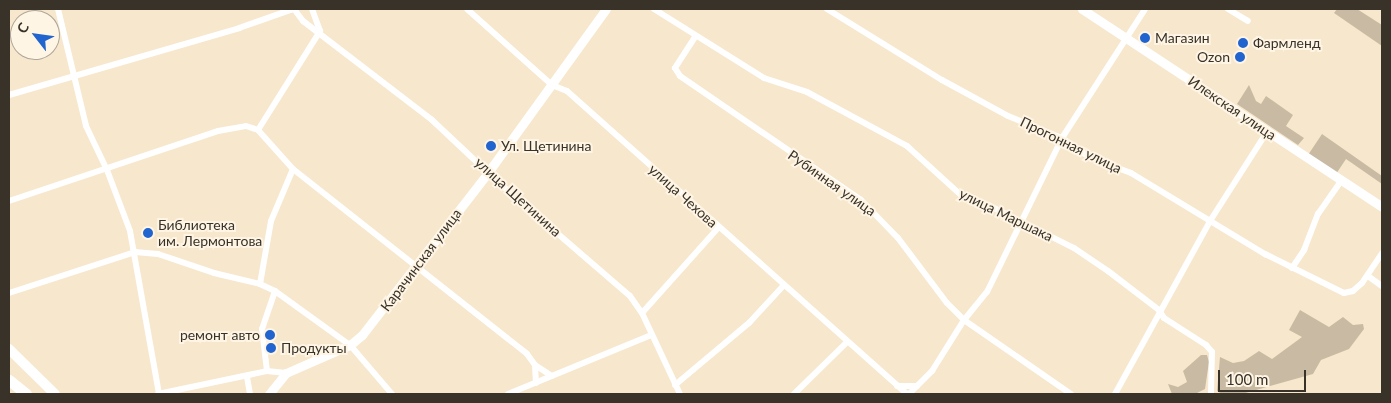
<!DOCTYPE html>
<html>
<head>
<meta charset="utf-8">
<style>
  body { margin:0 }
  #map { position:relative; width:1391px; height:403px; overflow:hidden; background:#f7e7cc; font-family:Lato,sans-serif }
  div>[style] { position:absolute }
  .green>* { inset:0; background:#c9bba3 }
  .minor>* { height:6px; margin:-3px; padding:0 3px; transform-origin:3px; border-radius:3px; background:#fff }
  .tertiary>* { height:9px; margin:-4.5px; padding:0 4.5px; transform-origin:4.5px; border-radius:4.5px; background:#fff }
  .primary>* { height:10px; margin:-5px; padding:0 5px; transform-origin:5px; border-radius:5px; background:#fff }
  .trunk>* { height:11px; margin:-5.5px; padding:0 5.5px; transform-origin:5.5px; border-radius:5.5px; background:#fff }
  .dots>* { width:14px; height:14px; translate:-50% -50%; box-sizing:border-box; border:2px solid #fff5e5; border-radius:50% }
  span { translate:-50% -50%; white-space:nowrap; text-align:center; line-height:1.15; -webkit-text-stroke:4px #fff5e5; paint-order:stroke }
  .poi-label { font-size:14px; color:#383228 }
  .left { translate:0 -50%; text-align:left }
  .right { translate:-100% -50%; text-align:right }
  .street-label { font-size:14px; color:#383228 }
  .frame { position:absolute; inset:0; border:10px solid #383228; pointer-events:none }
  .north { position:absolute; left:10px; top:10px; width:50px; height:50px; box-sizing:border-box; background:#fff5e5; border:1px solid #afa799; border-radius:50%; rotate:300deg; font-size:14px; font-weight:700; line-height:20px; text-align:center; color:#383228 }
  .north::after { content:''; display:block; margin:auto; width:18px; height:22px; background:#2163cf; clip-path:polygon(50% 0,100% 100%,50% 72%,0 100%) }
  .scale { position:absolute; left:1218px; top:370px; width:88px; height:22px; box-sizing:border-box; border:2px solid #383228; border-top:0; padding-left:6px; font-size:15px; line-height:18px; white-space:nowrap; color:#383228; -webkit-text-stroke:4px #fff5e5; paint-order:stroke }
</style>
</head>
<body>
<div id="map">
  <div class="green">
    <div style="clip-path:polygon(1337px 9px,1357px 9px,1382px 25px,1382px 46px,1334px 13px)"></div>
    <div style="clip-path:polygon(1249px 85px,1256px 101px,1261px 104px,1266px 96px,1293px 115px,1286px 126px,1304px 138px,1298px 145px,1237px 104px)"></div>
    <div style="clip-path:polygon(1322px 134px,1382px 176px,1382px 184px,1346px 159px,1336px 174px,1308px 155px)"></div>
    <div style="clip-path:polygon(1300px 310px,1329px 327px,1343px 317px,1353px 325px,1363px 324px,1364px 329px,1349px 349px,1321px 360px,1313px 374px,1242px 394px,1222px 394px,1217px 391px,1220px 357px,1233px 363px,1244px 361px,1259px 351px,1272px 359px,1302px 337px,1289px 330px)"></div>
    <div style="clip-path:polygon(1201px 355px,1207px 355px,1209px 362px,1205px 389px,1195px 394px,1172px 394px,1168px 384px,1178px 387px,1187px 382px,1183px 371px)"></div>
  </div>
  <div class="minor">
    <div style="left:58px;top:9px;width:120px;rotate:76.5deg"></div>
    <div style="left:86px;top:126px;width:49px;rotate:64.5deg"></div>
    <div style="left:107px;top:170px;width:65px;rotate:69.3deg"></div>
    <div style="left:130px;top:231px;width:166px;rotate:79.9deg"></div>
    <div style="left:294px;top:9px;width:15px;rotate:53deg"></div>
    <div style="left:303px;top:21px;width:163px;rotate:37.5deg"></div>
    <div style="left:432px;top:120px;width:92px;rotate:43.2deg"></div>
    <div style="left:499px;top:183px;width:173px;rotate:40.8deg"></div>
    <div style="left:630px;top:296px;width:21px;rotate:55deg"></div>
    <div style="left:642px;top:313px;width:89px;rotate:64.9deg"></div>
    <div style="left:312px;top:9px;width:23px;rotate:70deg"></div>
    <div style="left:467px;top:9px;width:114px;rotate:41.8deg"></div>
    <div style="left:552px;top:85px;width:16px;rotate:22deg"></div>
    <div style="left:567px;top:91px;width:455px;rotate:41.7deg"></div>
    <div style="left:654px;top:9px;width:130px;rotate:32.1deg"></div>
    <div style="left:764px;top:78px;width:45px;rotate:18deg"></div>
    <div style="left:807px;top:92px;width:114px;rotate:28.4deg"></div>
    <div style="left:907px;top:146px;width:76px;rotate:42.3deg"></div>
    <div style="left:963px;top:197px;width:28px;rotate:18deg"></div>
    <div style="left:990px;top:206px;width:94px;rotate:26.6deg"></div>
    <div style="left:1074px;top:248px;width:41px;rotate:34.1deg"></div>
    <div style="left:1108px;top:271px;width:64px;rotate:37.4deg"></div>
    <div style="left:1159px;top:310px;width:9px;rotate:58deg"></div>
    <div style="left:1164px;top:318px;width:50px;rotate:32.7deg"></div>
    <div style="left:1206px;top:345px;width:9px;rotate:49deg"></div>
    <div style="left:1212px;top:352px;width:42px;rotate:91.4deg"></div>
    <div style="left:827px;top:9px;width:135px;rotate:31.7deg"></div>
    <div style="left:942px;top:80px;width:75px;rotate:28.6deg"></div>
    <div style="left:1008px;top:116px;width:58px;rotate:22.2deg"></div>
    <div style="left:1062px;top:138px;width:33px;rotate:35deg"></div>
    <div style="left:1089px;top:157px;width:45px;rotate:20.9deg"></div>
    <div style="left:1131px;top:173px;width:157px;rotate:31.2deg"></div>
    <div style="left:1265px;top:254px;width:88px;rotate:26.3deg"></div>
    <div style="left:1344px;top:293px;width:9px;rotate:-13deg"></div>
    <div style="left:1353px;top:291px;width:12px;rotate:-42deg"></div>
    <div style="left:1362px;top:283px;width:36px;rotate:-56deg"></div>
    <div style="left:1228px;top:9px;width:23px;rotate:31deg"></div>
    <div style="left:695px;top:37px;width:37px;rotate:123deg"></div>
    <div style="left:675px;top:68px;width:9px;rotate:58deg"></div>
    <div style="left:680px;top:76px;width:219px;rotate:34.4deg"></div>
    <div style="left:861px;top:200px;width:53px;rotate:45.8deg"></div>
    <div style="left:898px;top:238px;width:81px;rotate:53deg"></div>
    <div style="left:947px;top:303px;width:24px;rotate:45deg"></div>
    <div style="left:964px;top:320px;width:130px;rotate:34.7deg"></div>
    <div style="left:9px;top:95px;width:240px;rotate:-16.2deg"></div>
    <div style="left:239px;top:28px;width:57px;rotate:-19.4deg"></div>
    <div style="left:258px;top:130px;width:117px;rotate:-57.9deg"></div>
    <div style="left:9px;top:201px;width:220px;rotate:-18.5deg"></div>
    <div style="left:218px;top:131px;width:28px;rotate:-10deg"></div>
    <div style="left:246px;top:126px;width:13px;rotate:18deg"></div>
    <div style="left:258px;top:130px;width:52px;rotate:48.1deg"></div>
    <div style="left:293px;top:169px;width:298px;rotate:38.3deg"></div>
    <div style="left:527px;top:354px;width:14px;rotate:54deg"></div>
    <div style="left:535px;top:365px;width:18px;rotate:87deg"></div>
    <div style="left:1292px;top:268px;width:22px;rotate:-56deg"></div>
    <div style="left:1304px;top:250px;width:39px;rotate:-69deg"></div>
    <div style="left:1318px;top:214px;width:40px;rotate:-55.1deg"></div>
    <div style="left:1368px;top:276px;width:17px;rotate:36deg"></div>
    <div style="left:260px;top:284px;width:64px;rotate:-80.1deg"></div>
    <div style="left:271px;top:221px;width:56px;rotate:-67.1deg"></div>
    <div style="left:9px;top:293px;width:133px;rotate:-18deg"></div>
    <div style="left:135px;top:252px;width:23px;rotate:5deg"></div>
    <div style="left:158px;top:254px;width:59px;rotate:18.7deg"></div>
    <div style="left:214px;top:273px;width:47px;rotate:13.4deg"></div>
    <div style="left:260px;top:284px;width:17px;rotate:25deg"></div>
    <div style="left:275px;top:291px;width:92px;rotate:35.8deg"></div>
    <div style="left:350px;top:345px;width:65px;rotate:49.4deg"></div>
    <div style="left:642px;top:313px;width:114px;rotate:-48.2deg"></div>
    <div style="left:535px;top:365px;width:20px;rotate:33deg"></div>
    <div style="left:267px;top:371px;width:42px;rotate:-96.8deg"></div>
    <div style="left:262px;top:329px;width:40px;rotate:-71.1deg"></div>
    <div style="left:247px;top:377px;width:17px;rotate:80deg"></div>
    <div style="left:675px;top:385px;width:97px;rotate:-40deg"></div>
    <div style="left:749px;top:323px;width:50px;rotate:-47.4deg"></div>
    <div style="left:897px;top:386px;width:20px"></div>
    <div style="left:158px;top:394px;width:111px;rotate:-11.9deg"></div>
    <div style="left:267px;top:371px;width:19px;rotate:6deg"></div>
    <div style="left:508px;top:394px;width:155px;rotate:-22.4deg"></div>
    <div style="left:794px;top:394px;width:73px;rotate:-44.4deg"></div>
    <div style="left:909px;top:394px;width:33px;rotate:-45deg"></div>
    <div style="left:932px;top:371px;width:60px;rotate:-57.9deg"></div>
    <div style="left:964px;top:320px;width:36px;rotate:-51deg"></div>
    <div style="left:987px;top:292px;width:171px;rotate:-64deg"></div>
    <div style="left:1062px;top:138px;width:153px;rotate:-57.2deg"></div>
    <div style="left:1115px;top:394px;width:197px;rotate:-61.2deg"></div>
    <div style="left:1210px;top:221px;width:106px;rotate:-57.4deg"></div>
  </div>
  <div class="tertiary">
    <div style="left:1082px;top:9px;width:359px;rotate:33.4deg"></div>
    <div style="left:269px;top:394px;width:27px;rotate:-51deg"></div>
    <div style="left:286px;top:373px;width:70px;rotate:-23.6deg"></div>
    <div style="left:350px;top:345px;width:16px;rotate:-40deg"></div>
    <div style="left:362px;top:335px;width:207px;rotate:-52.2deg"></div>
    <div style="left:489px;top:171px;width:200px;rotate:-54.2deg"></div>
  </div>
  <div class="primary">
    <div style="left:9px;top:349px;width:64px;rotate:44.4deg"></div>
  </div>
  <div class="trunk">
    <div style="left:9px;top:380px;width:22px;rotate:39deg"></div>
  </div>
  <div class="dots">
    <div style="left:1145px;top:38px;background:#2163cf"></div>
    <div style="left:1243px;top:43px;background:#2163cf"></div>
    <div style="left:1240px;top:57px;background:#2163cf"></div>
    <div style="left:491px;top:146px;background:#2163cf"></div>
    <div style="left:148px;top:233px;background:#2163cf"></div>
    <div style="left:270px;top:335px;background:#2163cf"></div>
    <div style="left:271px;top:348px;background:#2163cf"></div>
  </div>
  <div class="poi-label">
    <span class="left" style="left:1155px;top:38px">Магазин</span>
    <span class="left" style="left:1253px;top:43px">Фармленд</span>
    <span class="right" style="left:1230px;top:57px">Ozon</span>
    <span class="left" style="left:501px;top:146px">Ул. Щетинина</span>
    <span class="left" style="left:158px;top:233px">Библиотека<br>им. Лермонтова</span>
    <span class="right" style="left:260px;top:335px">ремонт авто</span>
    <span class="left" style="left:281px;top:348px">Продукты</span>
  </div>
  <div class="street-label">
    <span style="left:1232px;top:108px;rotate:34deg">Илекская улица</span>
    <span style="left:1071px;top:145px;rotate:26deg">Прогонная улица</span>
    <span style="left:832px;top:183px;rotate:35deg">Рубинная улица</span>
    <span style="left:683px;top:196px;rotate:42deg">улица Чехова</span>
    <span style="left:518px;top:197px;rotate:42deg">улица Щетинина</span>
    <span style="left:1006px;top:215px;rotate:26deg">улица Маршака</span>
    <span style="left:421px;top:260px;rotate:-53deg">Карачинская улица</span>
  </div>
  <div class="frame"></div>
  <div class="north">С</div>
  <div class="scale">100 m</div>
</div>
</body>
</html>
